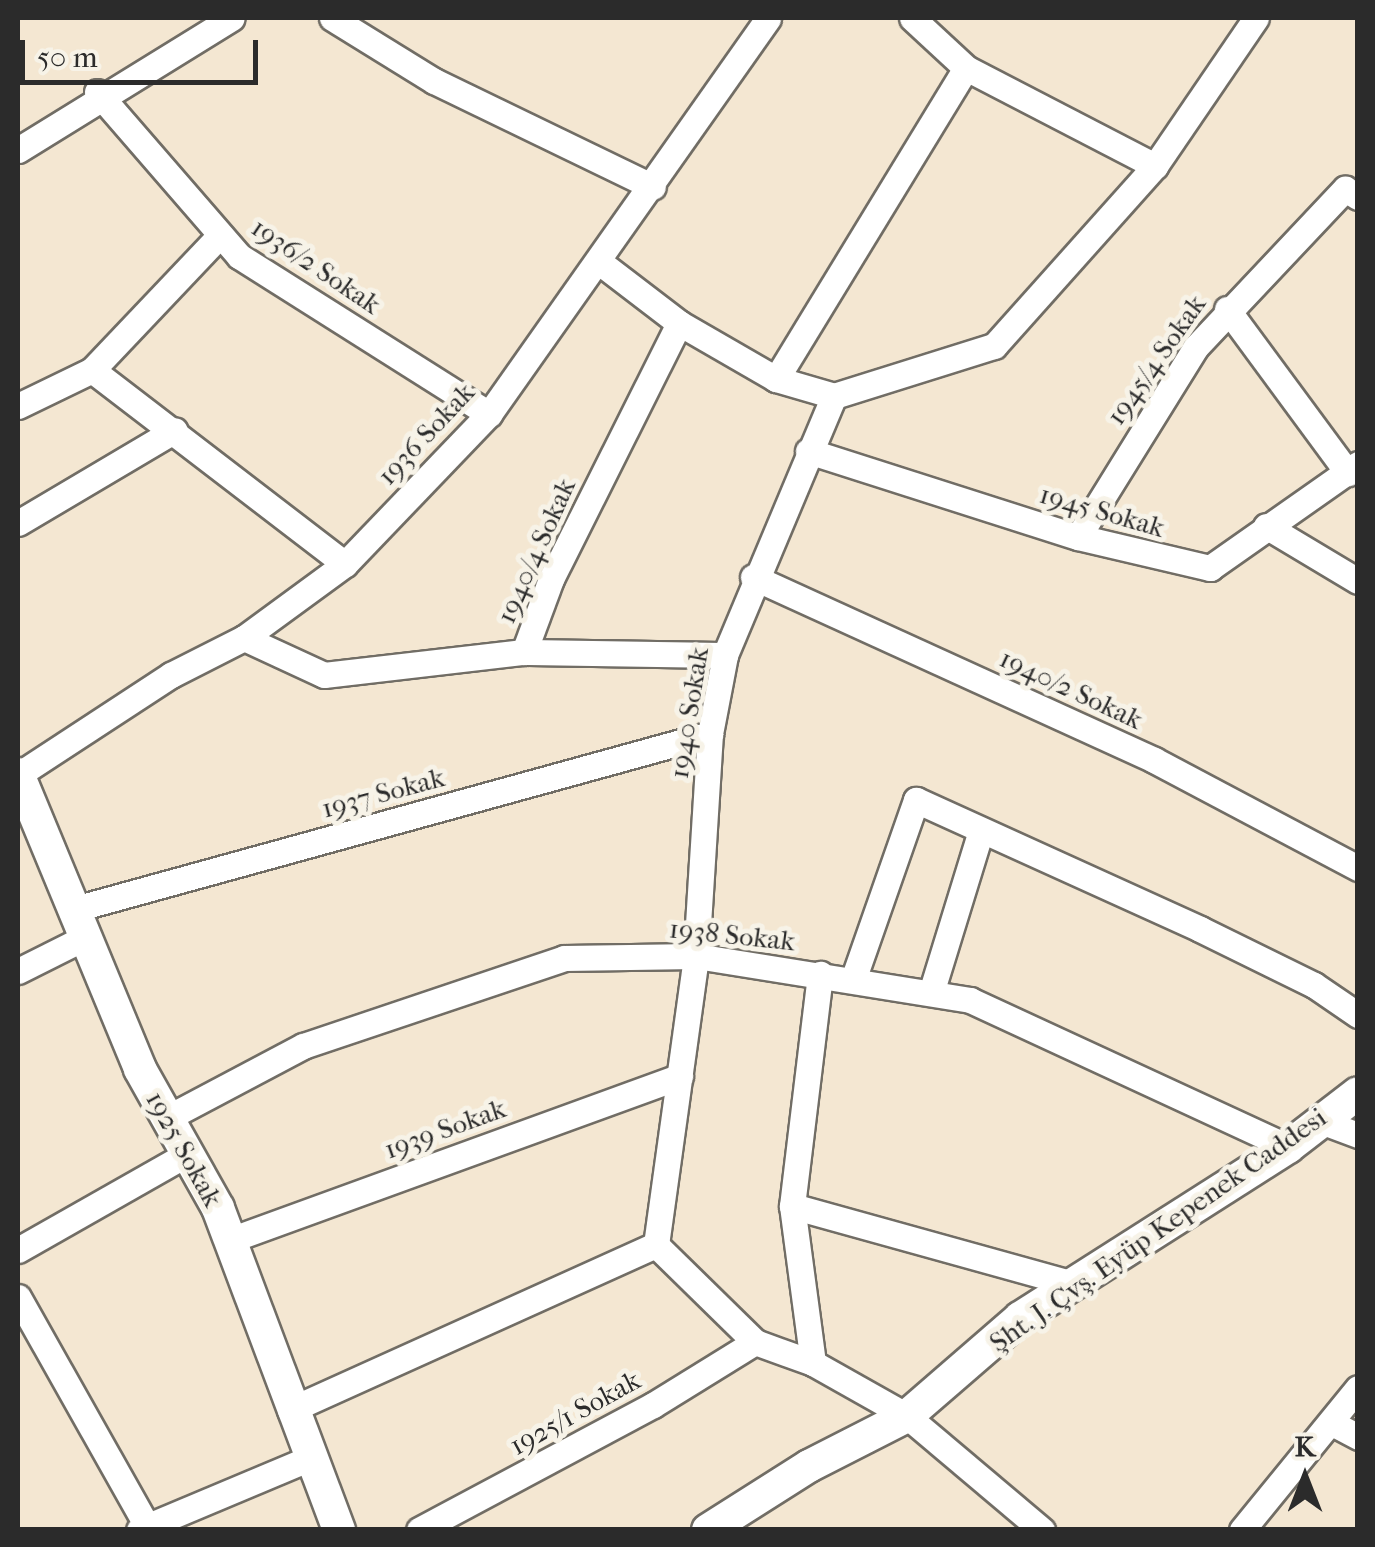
<!DOCTYPE html>
<html>
<head>
<meta charset="utf-8">
<style>
  body { margin:0 }
  #map { position:relative; width:1375px; height:1547px; overflow:hidden; background:#f4e7d2; font-family:"IM FELL French Canon",serif }
  div>[style] { position:absolute }
  .roads { filter:drop-shadow(2px 0 #716d65) drop-shadow(-2px 0 #716d65) drop-shadow(0 2px #716d65) drop-shadow(0 -2px #716d65) }
  .minor>* { height:25px; margin:-12.5px; padding:0 12.5px; transform-origin:12.5px; border-radius:12.5px; background:#fff }
  .tertiary>* { height:32px; margin:-16px; padding:0 16px; transform-origin:16px; border-radius:16px; background:#fff }
  span { translate:-50% -50%; white-space:nowrap; text-align:center; line-height:1.15; -webkit-text-stroke:10px #f7f3e8; paint-order:stroke }
  .street-label { font-size:28px; color:#2b2b2b }
  .frame { position:absolute; inset:0; border:20px solid #2b2b2b; pointer-events:none }
  .north { position:absolute; left:1255px; top:1427px; width:100px; height:100px; -webkit-text-stroke:8px #f7f3e8; paint-order:stroke; rotate:0deg; font-size:28px; font-weight:700; line-height:40px; text-align:center; color:#2b2b2b }
  .north::after { content:''; display:block; margin:auto; width:35px; height:45px; background:#2b2b2b; clip-path:polygon(50% 0,100% 100%,50% 72%,0 100%) }
  .scale { position:absolute; left:20px; top:40px; width:238px; height:45px; box-sizing:border-box; border:5px solid #2b2b2b; border-top:0; padding-left:12px; font-size:30px; line-height:35px; white-space:nowrap; color:#2b2b2b; -webkit-text-stroke:8px #f7f3e8; paint-order:stroke }
</style>
</head>
<body>
<div id="map">
  <div class="roads">
    <div class="minor">
      <div style="left:332px;top:18px;width:120px;rotate:31.7deg"></div>
      <div style="left:434px;top:81px;width:243px;rotate:25.8deg"></div>
      <div style="left:912px;top:18px;width:74px;rotate:42.8deg"></div>
      <div style="left:966px;top:68px;width:213px;rotate:27.4deg"></div>
      <div style="left:97px;top:92px;width:217px;rotate:49.1deg"></div>
      <div style="left:239px;top:256px;width:296px;rotate:32.3deg"></div>
      <div style="left:18px;top:150px;width:251px;rotate:-31.7deg"></div>
      <div style="left:598px;top:261px;width:102px;rotate:37.4deg"></div>
      <div style="left:679px;top:323px;width:112px;rotate:30deg"></div>
      <div style="left:776px;top:379px;width:60px;rotate:16.3deg"></div>
      <div style="left:1227px;top:309px;width:204px;rotate:53.6deg"></div>
      <div style="left:92px;top:370px;width:319px;rotate:37.5deg"></div>
      <div style="left:776px;top:379px;width:364px;rotate:-58.6deg"></div>
      <div style="left:18px;top:406px;width:82px;rotate:-25.9deg"></div>
      <div style="left:92px;top:370px;width:186px;rotate:-46.5deg"></div>
      <div style="left:808px;top:451px;width:283px;rotate:17.7deg"></div>
      <div style="left:1078px;top:537px;width:136px;rotate:13.2deg"></div>
      <div style="left:1210px;top:568px;width:181px;rotate:-35.1deg"></div>
      <div style="left:18px;top:523px;width:182px;rotate:-30.6deg"></div>
      <div style="left:1266px;top:526px;width:107px;rotate:30.9deg"></div>
      <div style="left:1078px;top:537px;width:222px;rotate:-58.2deg"></div>
      <div style="left:1195px;top:348px;width:219px;rotate:-46.7deg"></div>
      <div style="left:1345px;top:189px;width:15px;rotate:32deg"></div>
      <div style="left:753px;top:577px;width:441px;rotate:24.5deg"></div>
      <div style="left:1154px;top:760px;width:231px;rotate:27.9deg"></div>
      <div style="left:244px;top:638px;width:88px;rotate:24.8deg"></div>
      <div style="left:324px;top:675px;width:201px;rotate:-6.6deg"></div>
      <div style="left:524px;top:652px;width:78px;rotate:-69.7deg"></div>
      <div style="left:551px;top:579px;width:286px;rotate:-63.4deg"></div>
      <div style="left:524px;top:652px;width:201px;rotate:0.9deg"></div>
      <div style="left:18px;top:775px;width:183px;rotate:-33.2deg"></div>
      <div style="left:171px;top:675px;width:82px;rotate:-26.9deg"></div>
      <div style="left:244px;top:638px;width:125px;rotate:-36.2deg"></div>
      <div style="left:345px;top:564px;width:208px;rotate:-46.2deg"></div>
      <div style="left:489px;top:414px;width:484px;rotate:-54.8deg"></div>
      <div style="left:71px;top:910px;width:663px;rotate:-15.4deg"></div>
      <div style="left:18px;top:971px;width:72px;rotate:-26.6deg"></div>
      <div style="left:853px;top:980px;width:191px;rotate:-70.7deg"></div>
      <div style="left:916px;top:800px;width:312px;rotate:24.4deg"></div>
      <div style="left:1200px;top:929px;width:127px;rotate:26.2deg"></div>
      <div style="left:1314px;top:985px;width:53px;rotate:34.3deg"></div>
      <div style="left:931px;top:993px;width:170px;rotate:-72.9deg"></div>
      <div style="left:167px;top:1118px;width:154px;rotate:-27.9deg"></div>
      <div style="left:303px;top:1046px;width:275px;rotate:-18.6deg"></div>
      <div style="left:564px;top:958px;width:132px;rotate:-0.9deg"></div>
      <div style="left:696px;top:956px;width:278px;rotate:9.1deg"></div>
      <div style="left:970px;top:1000px;width:350px;rotate:24.8deg"></div>
      <div style="left:1318px;top:1120px;width:43px;rotate:20.6deg"></div>
      <div style="left:792px;top:1206px;width:292px;rotate:15.5deg"></div>
      <div style="left:230px;top:1240px;width:479px;rotate:-20deg"></div>
      <div style="left:656px;top:1245px;width:139px;rotate:44.4deg"></div>
      <div style="left:755px;top:1342px;width:62px;rotate:19.9deg"></div>
      <div style="left:813px;top:1363px;width:108px;rotate:29.4deg"></div>
      <div style="left:907px;top:1416px;width:177px;rotate:40.2deg"></div>
      <div style="left:18px;top:1250px;width:194px;rotate:-29.6deg"></div>
      <div style="left:18px;top:1297px;width:263px;rotate:60.6deg"></div>
      <div style="left:813px;top:1363px;width:158px;rotate:-97.6deg"></div>
      <div style="left:792px;top:1206px;width:234px;rotate:-83.1deg"></div>
      <div style="left:290px;top:1410px;width:401px;rotate:-24.3deg"></div>
      <div style="left:656px;top:1245px;width:292px;rotate:-82.1deg"></div>
      <div style="left:696px;top:956px;width:222px;rotate:-86.4deg"></div>
      <div style="left:710px;top:734px;width:80px;rotate:-79.2deg"></div>
      <div style="left:725px;top:655px;width:281px;rotate:-67.2deg"></div>
      <div style="left:834px;top:396px;width:168px;rotate:-17.4deg"></div>
      <div style="left:994px;top:346px;width:241px;rotate:-48.2deg"></div>
      <div style="left:1155px;top:166px;width:179px;rotate:-55.7deg"></div>
      <div style="left:1332px;top:1423px;width:30px;rotate:28deg"></div>
      <div style="left:139px;top:1530px;width:183px;rotate:-22.8deg"></div>
      <div style="left:419px;top:1530px;width:265px;rotate:-28.1deg"></div>
      <div style="left:653px;top:1405px;width:120px;rotate:-31.7deg"></div>
      <div style="left:1242px;top:1530px;width:183px;rotate:-50.8deg"></div>
    </div>
    <div class="tertiary">
      <div style="left:18px;top:774px;width:319px;rotate:67.5deg"></div>
      <div style="left:140px;top:1069px;width:159px;rotate:60.7deg"></div>
      <div style="left:218px;top:1208px;width:344px;rotate:69.4deg"></div>
      <div style="left:708px;top:1530px;width:120px;rotate:-32.4deg"></div>
      <div style="left:809px;top:1466px;width:110px;rotate:-27deg"></div>
      <div style="left:907px;top:1416px;width:150px;rotate:-40.9deg"></div>
      <div style="left:1020px;top:1318px;width:318px;rotate:-32.5deg"></div>
      <div style="left:1288px;top:1147px;width:88px;rotate:-37.6deg"></div>
    </div>
  </div>
  <div class="street-label">
    <span style="left:316px;top:266px;rotate:34deg">1936/2 Sokak</span>
    <span style="left:1156px;top:360px;rotate:-55deg">1945/4 Sokak</span>
    <span style="left:426px;top:434px;rotate:-47deg">1936 Sokak</span>
    <span style="left:1102px;top:511px;rotate:16deg">1945 Sokak</span>
    <span style="left:536px;top:551px;rotate:-66deg">1940/4 Sokak</span>
    <span style="left:1071px;top:689px;rotate:25deg">1940/2 Sokak</span>
    <span style="left:689px;top:713px;rotate:-81deg">1940 Sokak</span>
    <span style="left:383px;top:793px;rotate:-15deg">1937 Sokak</span>
    <span style="left:732px;top:935px;rotate:6deg">1938 Sokak</span>
    <span style="left:445px;top:1129px;rotate:-20deg">1939 Sokak</span>
    <span style="left:184px;top:1149px;rotate:61deg">1925 Sokak</span>
    <span style="left:1158px;top:1230px;rotate:-35deg">Şht. J. Çvş. Eyüp Kepenek Caddesi</span>
    <span style="left:575px;top:1413px;rotate:-29deg">1925/1 Sokak</span>
  </div>
  <div class="frame"></div>
  <div class="north">K</div>
  <div class="scale">50 m</div>
</div>
</body>
</html>
